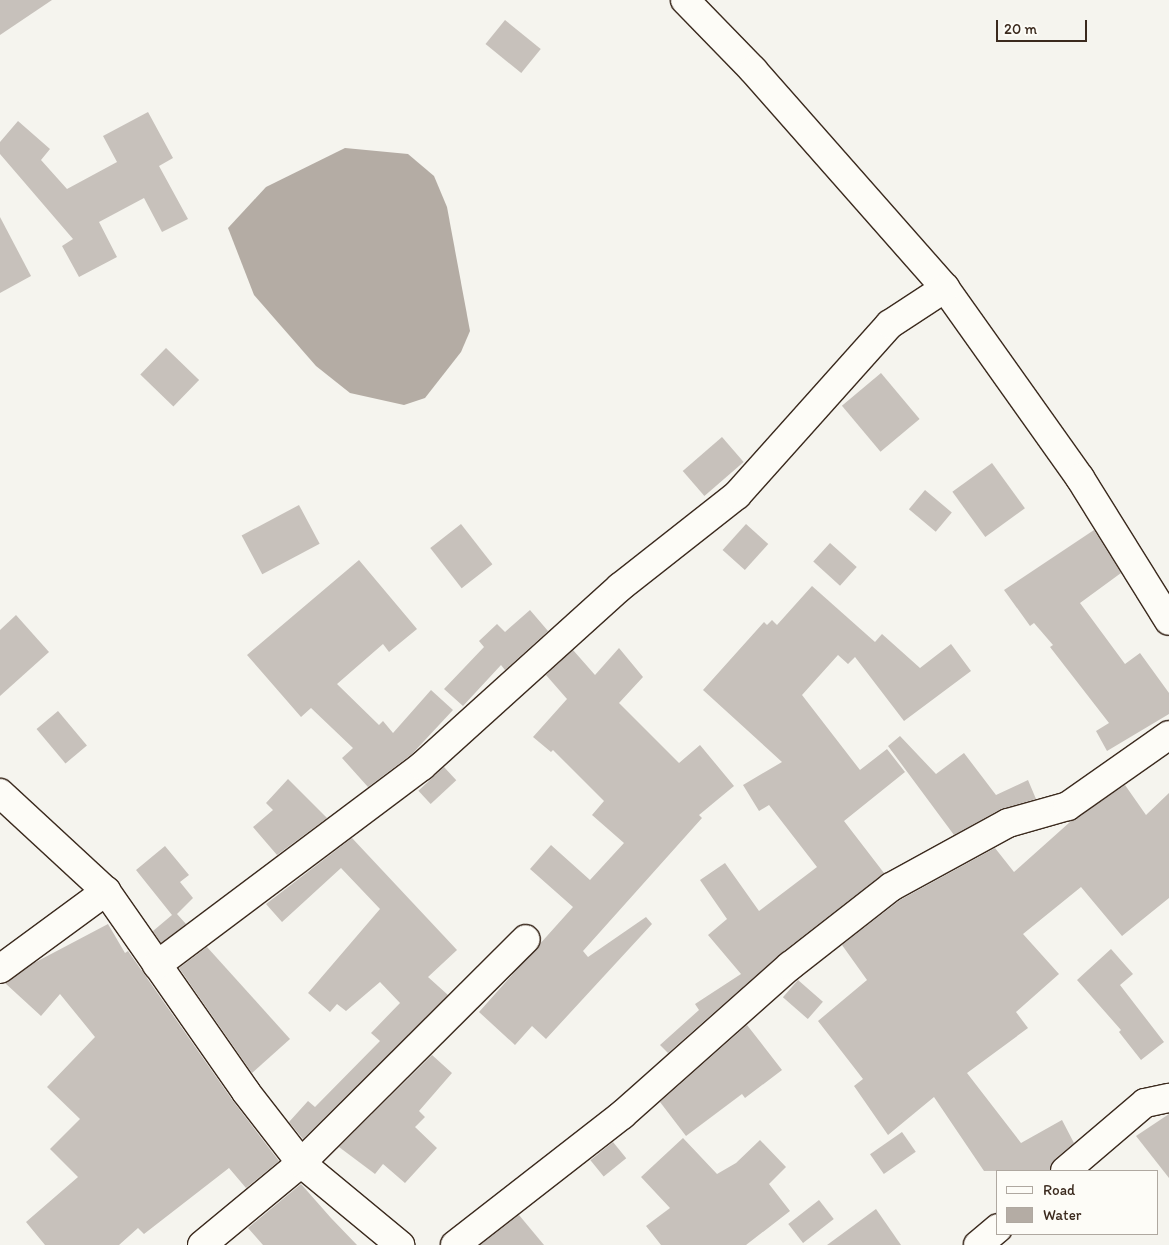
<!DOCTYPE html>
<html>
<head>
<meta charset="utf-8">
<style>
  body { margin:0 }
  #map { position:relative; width:1169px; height:1245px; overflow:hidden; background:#f5f4ee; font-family:Itim,sans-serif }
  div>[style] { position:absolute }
  .water>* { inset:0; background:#b4aca4 }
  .building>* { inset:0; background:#c7c1bb; transform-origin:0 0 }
  .roads { filter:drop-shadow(1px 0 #3b2a1e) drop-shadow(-1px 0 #3b2a1e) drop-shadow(0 1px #3b2a1e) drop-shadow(0 -1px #3b2a1e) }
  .minor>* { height:28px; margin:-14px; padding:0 14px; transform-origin:14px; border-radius:14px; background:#fdfcf7 }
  span { translate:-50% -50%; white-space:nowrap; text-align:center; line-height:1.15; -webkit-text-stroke:4px #fdfcf7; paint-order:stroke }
  .legend { position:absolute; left:996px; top:1170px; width:162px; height:65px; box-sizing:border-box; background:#fdfcf7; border:1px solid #afa8a0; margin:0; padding:6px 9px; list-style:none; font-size:15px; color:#3b2a1e }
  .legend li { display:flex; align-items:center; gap:10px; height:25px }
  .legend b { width:25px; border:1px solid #afa8a0 }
  .scale { position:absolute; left:996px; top:20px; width:91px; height:22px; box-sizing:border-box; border:2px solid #3b2a1e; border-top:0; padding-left:6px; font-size:15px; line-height:18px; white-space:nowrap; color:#3b2a1e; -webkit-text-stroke:4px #fdfcf7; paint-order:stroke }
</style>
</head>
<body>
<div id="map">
  <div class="water">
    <div style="clip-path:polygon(345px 148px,408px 154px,434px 176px,447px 207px,470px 331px,461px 352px,425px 398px,404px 405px,350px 393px,316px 366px,254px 295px,228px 228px,266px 187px)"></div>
  </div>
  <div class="building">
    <div style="clip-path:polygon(0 0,52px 0,0 35px)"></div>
    <div style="left:505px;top:20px;width:46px;height:31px;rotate:39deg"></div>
    <div style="clip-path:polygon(148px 112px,173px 158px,159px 166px,188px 219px,162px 232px,144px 198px,99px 222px,117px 257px,79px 277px,62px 246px,73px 239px,0 154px,0 142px,18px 121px,50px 149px,41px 160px,67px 189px,117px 162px,103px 136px)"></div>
    <div style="clip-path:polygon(0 217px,31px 276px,0 293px)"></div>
    <div style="left:166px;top:348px;width:46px;height:37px;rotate:44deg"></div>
    <div style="left:881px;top:373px;width:60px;height:51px;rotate:50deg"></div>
    <div style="left:722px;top:437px;width:33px;height:52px;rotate:49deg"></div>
    <div style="left:992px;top:463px;width:56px;height:49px;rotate:54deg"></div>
    <div style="left:925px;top:490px;width:35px;height:25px;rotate:40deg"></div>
    <div style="left:299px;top:505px;width:44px;height:65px;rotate:62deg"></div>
    <div style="left:461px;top:524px;width:51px;height:39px;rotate:52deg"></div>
    <div style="left:746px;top:524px;width:30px;height:35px;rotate:42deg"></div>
    <div style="clip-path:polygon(1094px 530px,1121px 573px,1080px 603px,1125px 664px,1140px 653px,1169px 693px,1169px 714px,1107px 751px,1096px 731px,1109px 723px,1050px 647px,1053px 645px,1034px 623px,1030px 626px,1004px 590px)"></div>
    <div style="left:830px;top:543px;width:36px;height:25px;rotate:42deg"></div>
    <div style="clip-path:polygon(359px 560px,417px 629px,389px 652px,383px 644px,337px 684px,379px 725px,383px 721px,393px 733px,431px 690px,453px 710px,412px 754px,368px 787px,342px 758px,353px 748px,311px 708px,301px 717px,247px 655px)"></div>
    <div style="clip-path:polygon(812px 586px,875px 642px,882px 634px,920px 668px,951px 644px,971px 671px,904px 721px,855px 657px,848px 664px,838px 655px,802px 695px,860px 770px,887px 749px,905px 772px,844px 821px,884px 873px,780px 954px,668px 1053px,660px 1045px,699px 1010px,695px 1004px,741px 974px,708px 935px,727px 919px,700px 880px,725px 863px,759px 911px,817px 867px,769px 805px,759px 811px,743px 785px,782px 762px,703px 690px,764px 622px,767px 625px,772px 620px,777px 625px)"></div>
    <div style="clip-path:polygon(530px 610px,548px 631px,505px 670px,501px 665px,463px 706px,444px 689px,484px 647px,479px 641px,497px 624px,505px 632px)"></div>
    <div style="clip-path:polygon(16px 615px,49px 652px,0 696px,0 630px)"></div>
    <div style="clip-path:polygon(619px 648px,643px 677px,619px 703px,679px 763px,700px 745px,734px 786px,699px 815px,702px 818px,583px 951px,588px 957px,646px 917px,652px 924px,546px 1039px,532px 1026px,515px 1045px,479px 1012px,573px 907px,530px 869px,551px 845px,590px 880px,624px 843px,592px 815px,604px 801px,553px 750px,551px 752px,533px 737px,567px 699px,546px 675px,573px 650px,595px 675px)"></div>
    <div style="left:58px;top:711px;width:45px;height:28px;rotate:50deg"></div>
    <div style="clip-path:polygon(900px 736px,936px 774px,964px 753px,996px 795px,1028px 780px,1036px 799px,1001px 809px,954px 835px,888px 746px)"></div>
    <div style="left:444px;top:767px;width:18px;height:35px;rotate:47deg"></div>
    <div style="clip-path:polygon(288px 779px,327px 818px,277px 855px,253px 827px,273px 810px,266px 803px)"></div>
    <div style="clip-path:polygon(1125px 785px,1146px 815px,1169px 793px,1169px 898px,1122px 936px,1081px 887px,1023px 934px,1059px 974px,1016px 1012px,1028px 1028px,967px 1073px,1021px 1143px,1062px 1120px,1074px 1143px,1055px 1159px,1050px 1171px,984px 1171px,934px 1097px,888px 1135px,854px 1086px,863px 1079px,818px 1021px,867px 980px,842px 945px,900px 900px,995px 848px,1014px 872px,1070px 822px)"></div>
    <div style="clip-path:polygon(352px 838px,457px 950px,428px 977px,448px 995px,303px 1139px,289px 1122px,308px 1101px,315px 1107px,380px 1041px,371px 1033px,400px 1003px,380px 982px,346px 1011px,337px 1004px,330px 1012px,308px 993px,380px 909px,341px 868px,282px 922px,266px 904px)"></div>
    <div style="clip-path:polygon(165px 846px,189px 875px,180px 882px,193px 898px,177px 914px,186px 924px,161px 943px,153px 931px,172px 915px,136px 870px)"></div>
    <div style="clip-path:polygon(108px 924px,125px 953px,128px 951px,233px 1101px,279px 1161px,246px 1188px,229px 1168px,144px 1234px,138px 1228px,119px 1245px,45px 1245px,26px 1222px,78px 1177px,50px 1149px,80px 1119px,47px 1087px,95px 1037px,60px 994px,41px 1016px,5px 983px,34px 963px)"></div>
    <div style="clip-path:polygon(207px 947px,290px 1039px,252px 1073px,179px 968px)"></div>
    <div style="clip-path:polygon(1111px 949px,1133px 974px,1120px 985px,1164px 1042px,1141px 1060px,1119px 1032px,1121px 1030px,1077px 980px)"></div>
    <div style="left:798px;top:980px;width:33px;height:23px;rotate:41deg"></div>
    <div style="clip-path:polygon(747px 1025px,782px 1070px,745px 1098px,742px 1094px,686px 1136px,660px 1102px)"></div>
    <div style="clip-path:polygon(432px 1055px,452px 1073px,419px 1111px,425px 1117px,415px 1127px,437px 1148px,405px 1183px,383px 1164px,375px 1174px,339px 1147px)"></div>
    <div style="clip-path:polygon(1169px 1114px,1169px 1178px,1136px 1136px)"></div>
    <div style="left:902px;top:1132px;width:24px;height:39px;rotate:55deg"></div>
    <div style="clip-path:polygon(683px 1138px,717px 1174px,736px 1163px,760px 1140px,786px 1167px,769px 1184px,790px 1211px,746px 1245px,661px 1245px,646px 1226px,670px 1208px,641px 1177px)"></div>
    <div style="left:613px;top:1142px;width:21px;height:29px;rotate:51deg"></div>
    <div style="clip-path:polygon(301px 1184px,331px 1218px,357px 1245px,263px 1245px,248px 1228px)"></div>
    <div style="left:819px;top:1200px;width:24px;height:39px;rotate:52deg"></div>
    <div style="clip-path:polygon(876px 1209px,901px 1245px,827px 1245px)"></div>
    <div style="clip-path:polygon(519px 1215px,544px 1245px,480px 1245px)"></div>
  </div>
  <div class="roads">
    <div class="minor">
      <div style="left:685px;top:0;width:98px;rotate:45.8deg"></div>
      <div style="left:753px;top:70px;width:290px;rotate:48.6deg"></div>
      <div style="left:945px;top:288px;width:233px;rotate:54.6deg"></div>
      <div style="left:1080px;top:478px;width:168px;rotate:58.1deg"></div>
      <div style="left:0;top:793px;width:144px;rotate:42.8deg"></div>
      <div style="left:106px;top:891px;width:245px;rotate:55.1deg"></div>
      <div style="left:246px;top:1092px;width:90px;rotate:52.2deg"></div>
      <div style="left:301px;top:1163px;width:129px;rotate:39.6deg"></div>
      <div style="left:157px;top:965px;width:331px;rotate:-36.9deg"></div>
      <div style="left:422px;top:766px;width:267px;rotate:-42.1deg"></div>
      <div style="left:620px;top:587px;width:149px;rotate:-38.2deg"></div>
      <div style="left:737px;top:495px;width:229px;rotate:-48.2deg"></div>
      <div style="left:890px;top:324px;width:66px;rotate:-33.2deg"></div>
      <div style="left:0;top:969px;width:132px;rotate:-36.3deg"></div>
      <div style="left:1065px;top:1171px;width:105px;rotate:-40.4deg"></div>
      <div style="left:1145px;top:1103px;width:25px;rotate:-12deg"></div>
      <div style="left:202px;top:1245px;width:129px;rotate:-39.6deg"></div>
      <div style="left:301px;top:1163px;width:317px;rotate:-44.9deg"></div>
      <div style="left:455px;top:1245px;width:212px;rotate:-37.9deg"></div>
      <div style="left:622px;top:1115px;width:225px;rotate:-41.6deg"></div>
      <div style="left:790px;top:966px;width:128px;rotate:-38deg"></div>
      <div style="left:891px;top:887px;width:133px;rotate:-28.7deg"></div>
      <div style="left:1008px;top:823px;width:62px;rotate:-15.8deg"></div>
      <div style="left:1068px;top:806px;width:123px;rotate:-35.1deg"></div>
      <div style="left:978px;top:1245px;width:26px;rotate:-40deg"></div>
    </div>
  </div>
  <ul class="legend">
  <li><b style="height:6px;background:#fdfcf7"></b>Road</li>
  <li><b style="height:14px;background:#b4aca4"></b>Water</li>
  </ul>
  <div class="scale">20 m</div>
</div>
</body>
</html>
